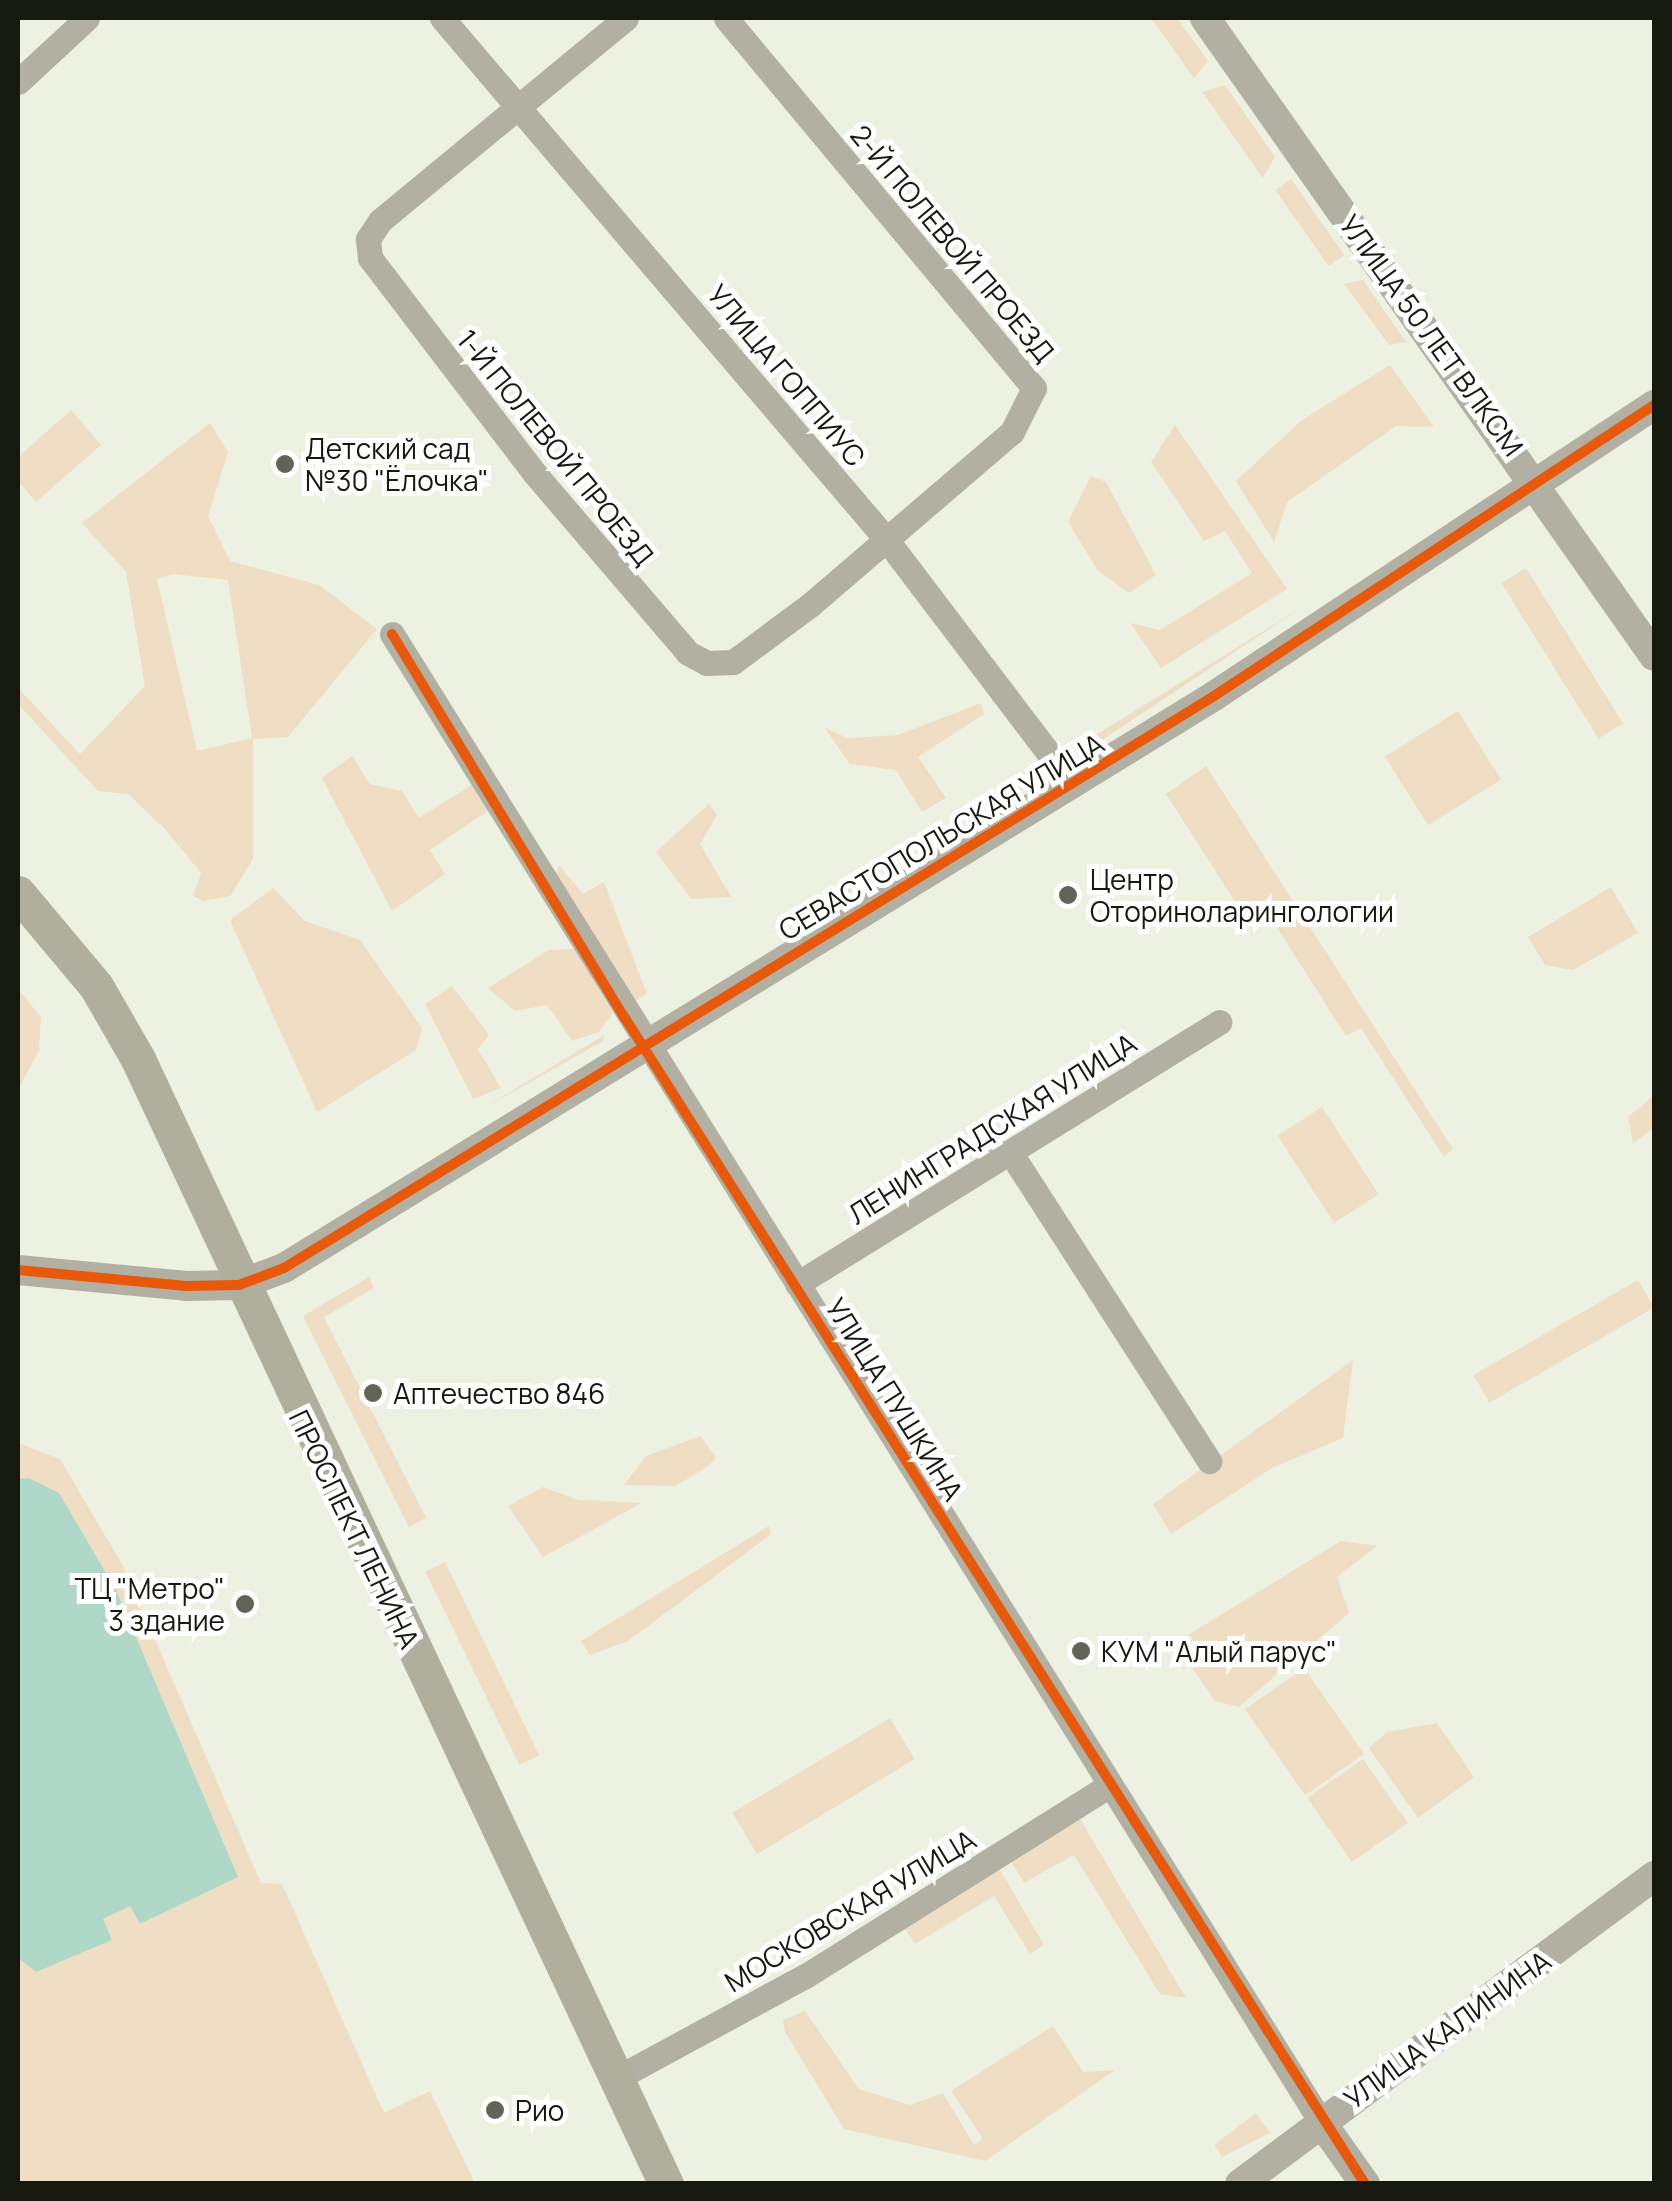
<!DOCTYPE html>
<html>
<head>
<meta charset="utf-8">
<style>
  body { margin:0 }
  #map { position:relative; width:1672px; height:2201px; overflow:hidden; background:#ecf1e1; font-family:Manrope,sans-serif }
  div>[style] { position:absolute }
  .green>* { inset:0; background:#f0dec4; transform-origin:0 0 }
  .water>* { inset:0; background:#b0d8c8 }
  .minor>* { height:25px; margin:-12.5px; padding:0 12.5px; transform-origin:12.5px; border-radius:12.5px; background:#b1b0a2 }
  .tertiary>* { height:30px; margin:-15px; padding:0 15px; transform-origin:15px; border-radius:15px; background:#b1b0a2 }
  .secondary>* { height:35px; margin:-17.5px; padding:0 17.5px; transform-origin:17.5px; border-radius:17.5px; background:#b0af9e }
  .cycleway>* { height:10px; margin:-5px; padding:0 5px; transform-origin:5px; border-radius:5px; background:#e8590c }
  .dots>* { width:28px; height:28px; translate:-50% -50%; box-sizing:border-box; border:5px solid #fff; border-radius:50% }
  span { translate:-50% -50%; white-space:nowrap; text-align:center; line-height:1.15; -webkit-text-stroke:10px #fff; paint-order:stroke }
  .street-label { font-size:28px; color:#16190e }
  .poi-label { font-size:28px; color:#16190e }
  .left { translate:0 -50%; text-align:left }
  .right { translate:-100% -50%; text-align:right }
  .frame { position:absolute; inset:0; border:20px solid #16190e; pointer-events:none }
</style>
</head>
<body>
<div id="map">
  <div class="green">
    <div style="clip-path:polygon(1151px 18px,1177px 18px,1208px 61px,1194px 78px)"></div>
    <div style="clip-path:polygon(1225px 85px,1275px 157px,1263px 178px,1202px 92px)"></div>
    <div style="left:1291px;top:179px;width:93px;height:19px;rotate:55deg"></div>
    <div style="clip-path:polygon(1363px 280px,1406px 342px,1389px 345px,1344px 284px)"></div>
    <div style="clip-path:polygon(1390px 365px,1434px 427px,1396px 426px,1287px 502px,1274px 542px,1236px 481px,1302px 420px)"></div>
    <div style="clip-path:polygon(71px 410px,101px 445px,36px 502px,18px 481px,18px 457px)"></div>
    <div style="clip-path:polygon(evenodd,210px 423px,228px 452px,208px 516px,230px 561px,319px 585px,377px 629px,288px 737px,253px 739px,253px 859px,230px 896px,203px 901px,193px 896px,201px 873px,165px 829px,128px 794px,98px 791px,18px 704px,18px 688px,80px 754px,145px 686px,126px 572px,82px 523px,210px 423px,173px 574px,228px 580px,252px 738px,197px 751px,157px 579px,173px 574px)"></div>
    <div style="clip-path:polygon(1175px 425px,1287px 589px,1161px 668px,1130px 623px,1160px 630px,1252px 573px,1225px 531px,1204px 541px,1151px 462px)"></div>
    <div style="clip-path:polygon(1091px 476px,1106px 482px,1156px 575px,1129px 593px,1098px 571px,1068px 522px)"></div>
    <div style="left:1526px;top:568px;width:183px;height:29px;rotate:58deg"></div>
    <div style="clip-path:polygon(1304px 606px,1096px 744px,1091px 738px)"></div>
    <div style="clip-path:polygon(981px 703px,984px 714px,918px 757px,946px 798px,922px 812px,896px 770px,850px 764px,824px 727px,847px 738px,898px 735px)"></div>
    <div style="left:1458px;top:711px;width:81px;height:86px;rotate:58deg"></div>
    <div style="clip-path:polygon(352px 756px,370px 784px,402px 791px,419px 818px,473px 784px,489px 810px,430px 850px,445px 874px,392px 911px,322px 778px)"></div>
    <div style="clip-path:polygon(1206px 766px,1453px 1149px,1444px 1157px,1361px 1028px,1346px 1036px,1269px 915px,1250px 925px,1166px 794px)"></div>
    <div style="clip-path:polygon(1039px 771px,1035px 782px,912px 848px)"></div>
    <div style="clip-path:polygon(709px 804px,717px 815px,700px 844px,731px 897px,691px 899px,656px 852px)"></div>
    <div style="clip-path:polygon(559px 865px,583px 894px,604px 882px,647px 994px,625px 1007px,552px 884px)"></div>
    <div style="clip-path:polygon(857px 880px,860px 887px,769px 934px)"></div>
    <div style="clip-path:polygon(1611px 887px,1638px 933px,1573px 970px,1545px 965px,1528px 937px)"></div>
    <div style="clip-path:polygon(273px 888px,305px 921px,360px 940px,422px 1028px,416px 1050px,317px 1112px,230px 920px)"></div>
    <div style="clip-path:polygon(574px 949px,613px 1013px,599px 1032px,572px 1041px,547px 1005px,515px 1011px,488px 988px,549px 950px)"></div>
    <div style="clip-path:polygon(452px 986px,489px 1035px,478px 1049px,501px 1088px,473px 1099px,425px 1004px)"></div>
    <div style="clip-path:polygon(18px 989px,41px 1017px,39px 1050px,18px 1090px)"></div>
    <div style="clip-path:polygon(604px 1035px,603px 1041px,481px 1110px)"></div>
    <div style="clip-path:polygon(1653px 1096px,1654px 1128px,1633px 1143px,1628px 1117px)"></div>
    <div style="left:1322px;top:1107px;width:104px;height:53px;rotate:57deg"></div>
    <div style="clip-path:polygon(369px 1277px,374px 1288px,324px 1317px,426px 1518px,409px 1527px,303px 1316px)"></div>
    <div style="left:1638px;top:1280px;width:32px;height:190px;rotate:60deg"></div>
    <div style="clip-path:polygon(1353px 1360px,1343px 1438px,1272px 1468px,1171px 1534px,1153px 1504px)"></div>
    <div style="clip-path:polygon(701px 1436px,716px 1458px,707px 1467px,675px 1486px,624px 1485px,646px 1456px)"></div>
    <div style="clip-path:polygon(18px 1443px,60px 1459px,123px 1566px,261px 1883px,282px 1884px,384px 2113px,430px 2091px,475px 2183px,18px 2184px)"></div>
    <div style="clip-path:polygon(543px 1487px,579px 1500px,642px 1503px,543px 1557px,508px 1506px)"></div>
    <div style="clip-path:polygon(769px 1526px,771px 1534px,628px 1641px,590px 1655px,581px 1641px)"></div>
    <div style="clip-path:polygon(1341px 1541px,1377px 1546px,1337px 1577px,1349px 1613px,1239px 1707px,1215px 1701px,1175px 1643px)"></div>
    <div style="left:445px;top:1562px;width:215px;height:22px;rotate:64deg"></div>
    <div style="left:1304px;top:1668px;width:105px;height:72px;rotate:55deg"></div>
    <div style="left:890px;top:1718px;width:48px;height:184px;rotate:59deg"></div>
    <div style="clip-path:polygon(1437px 1723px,1474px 1777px,1418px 1818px,1369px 1748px,1387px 1732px)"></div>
    <div style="left:1363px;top:1759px;width:78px;height:68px;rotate:55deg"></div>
    <div style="clip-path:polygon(1077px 1814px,1186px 1998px,1160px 1994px,1074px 1855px,1024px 1883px,1008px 1856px)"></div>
    <div style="clip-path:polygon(997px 1865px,1044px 1945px,1030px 1954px,994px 1896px,915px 1944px,902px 1924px)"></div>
    <div style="clip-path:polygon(805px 2011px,859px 2089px,910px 2105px,943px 2093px,974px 2145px,983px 2139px,951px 2091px,1053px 2026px,1083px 2072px,1115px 2070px,985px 2161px,844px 2129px,785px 2032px,783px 2020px)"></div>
    <div style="clip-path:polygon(1256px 2113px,1270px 2133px,1222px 2157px,1214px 2145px)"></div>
  </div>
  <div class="water">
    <div style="clip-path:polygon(29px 1478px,59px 1493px,116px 1590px,238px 1877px,140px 1924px,130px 1906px,103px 1919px,112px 1940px,36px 1972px,18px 1958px,18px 1479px)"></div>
  </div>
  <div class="minor">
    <div style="left:442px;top:18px;width:685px;rotate:49.56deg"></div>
    <div style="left:886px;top:539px;width:306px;rotate:52.8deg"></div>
    <div style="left:626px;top:18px;width:319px;rotate:140.5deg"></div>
    <div style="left:380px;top:221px;width:22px;rotate:124deg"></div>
    <div style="left:368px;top:239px;width:19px;rotate:84deg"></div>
    <div style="left:370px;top:258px;width:273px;rotate:52.6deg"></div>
    <div style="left:536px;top:475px;width:234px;rotate:49.5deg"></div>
    <div style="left:688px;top:653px;width:21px;rotate:28deg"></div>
    <div style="left:707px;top:663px;width:26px;rotate:-2deg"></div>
    <div style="left:733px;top:662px;width:96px;rotate:-36.5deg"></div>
    <div style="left:810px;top:605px;width:266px;rotate:-40.6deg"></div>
    <div style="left:1012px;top:432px;width:49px;rotate:-63.4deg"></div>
    <div style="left:1034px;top:388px;width:481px;rotate:-129.8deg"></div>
    <div style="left:18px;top:82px;width:94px;rotate:-42.8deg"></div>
    <div style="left:392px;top:634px;width:1754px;rotate:58.02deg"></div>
    <div style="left:1010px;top:1152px;width:368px;rotate:57.2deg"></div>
    <div style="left:797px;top:1284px;width:497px;rotate:-31.8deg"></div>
    <div style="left:617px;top:2078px;width:216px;rotate:-28.5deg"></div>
    <div style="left:807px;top:1975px;width:358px;rotate:-32.1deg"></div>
  </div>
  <div class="tertiary">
    <div style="left:1205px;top:18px;width:780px;rotate:54.86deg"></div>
    <div style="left:18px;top:1270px;width:169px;rotate:5.4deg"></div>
    <div style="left:186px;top:1286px;width:53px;rotate:-1.1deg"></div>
    <div style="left:239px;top:1285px;width:48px;rotate:-20.7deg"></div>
    <div style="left:284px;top:1268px;width:1092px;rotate:-31.59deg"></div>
    <div style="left:1214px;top:696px;width:528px;rotate:-33.48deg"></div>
    <div style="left:1321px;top:2122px;width:76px;rotate:54.6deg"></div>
    <div style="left:1240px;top:2184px;width:516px;rotate:-36.65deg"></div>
  </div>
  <div class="secondary">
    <div style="left:18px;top:893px;width:121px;rotate:50deg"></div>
    <div style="left:96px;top:986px;width:84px;rotate:60.1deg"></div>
    <div style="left:138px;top:1059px;width:1243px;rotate:64.86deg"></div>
  </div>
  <div class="cycleway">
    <div style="left:392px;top:634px;width:449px;rotate:58.8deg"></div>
    <div style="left:625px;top:1018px;width:1381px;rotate:57.6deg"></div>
    <div style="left:18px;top:1270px;width:169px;rotate:5.4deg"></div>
    <div style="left:186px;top:1286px;width:53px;rotate:-1.1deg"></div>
    <div style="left:239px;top:1285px;width:48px;rotate:-20.7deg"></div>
    <div style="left:284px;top:1268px;width:1092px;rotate:-31.59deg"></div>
    <div style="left:1214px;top:696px;width:528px;rotate:-33.48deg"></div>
  </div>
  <div class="dots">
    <div style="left:285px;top:464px;background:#616558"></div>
    <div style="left:1068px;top:895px;background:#616558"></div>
    <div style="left:373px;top:1393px;background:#616558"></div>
    <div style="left:245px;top:1604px;background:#616558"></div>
    <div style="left:1081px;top:1651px;background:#616558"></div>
    <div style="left:495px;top:2110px;background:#616558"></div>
  </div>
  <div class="street-label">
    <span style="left:953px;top:243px;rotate:50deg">2-Й ПОЛЕВОЙ ПРОЕЗД</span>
    <span style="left:1432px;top:335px;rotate:54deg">УЛИЦА 50 ЛЕТ ВЛКСМ</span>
    <span style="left:787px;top:375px;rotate:50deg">УЛИЦА ГОППИУС</span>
    <span style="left:556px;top:447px;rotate:51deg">1-Й ПОЛЕВОЙ ПРОЕЗД</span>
    <span style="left:941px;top:836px;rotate:-31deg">СЕВАСТОПОЛЬСКАЯ УЛИЦА</span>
    <span style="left:992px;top:1128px;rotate:-32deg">ЛЕНИНГРАДСКАЯ УЛИЦА</span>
    <span style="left:895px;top:1399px;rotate:58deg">УЛИЦА ПУШКИНА</span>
    <span style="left:355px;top:1529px;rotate:64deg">ПРОСПЕКТ ЛЕНИНА</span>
    <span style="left:850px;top:1910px;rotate:-31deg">МОСКОВСКАЯ УЛИЦА</span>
    <span style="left:1447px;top:2029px;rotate:-36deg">УЛИЦА КАЛИНИНА</span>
  </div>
  <div class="poi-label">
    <span class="left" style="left:305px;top:464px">Детский сад<br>№30 "Ёлочка"</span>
    <span class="left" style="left:1090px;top:895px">Центр<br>Оториноларингологии</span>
    <span class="left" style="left:393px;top:1393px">Аптечество 846</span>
    <span class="right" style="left:225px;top:1604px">ТЦ "Метро"<br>3 здание</span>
    <span class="left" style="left:1101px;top:1651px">КУМ "Алый парус"</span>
    <span class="left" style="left:515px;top:2110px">Рио</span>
  </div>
  <div class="frame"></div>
</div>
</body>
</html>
